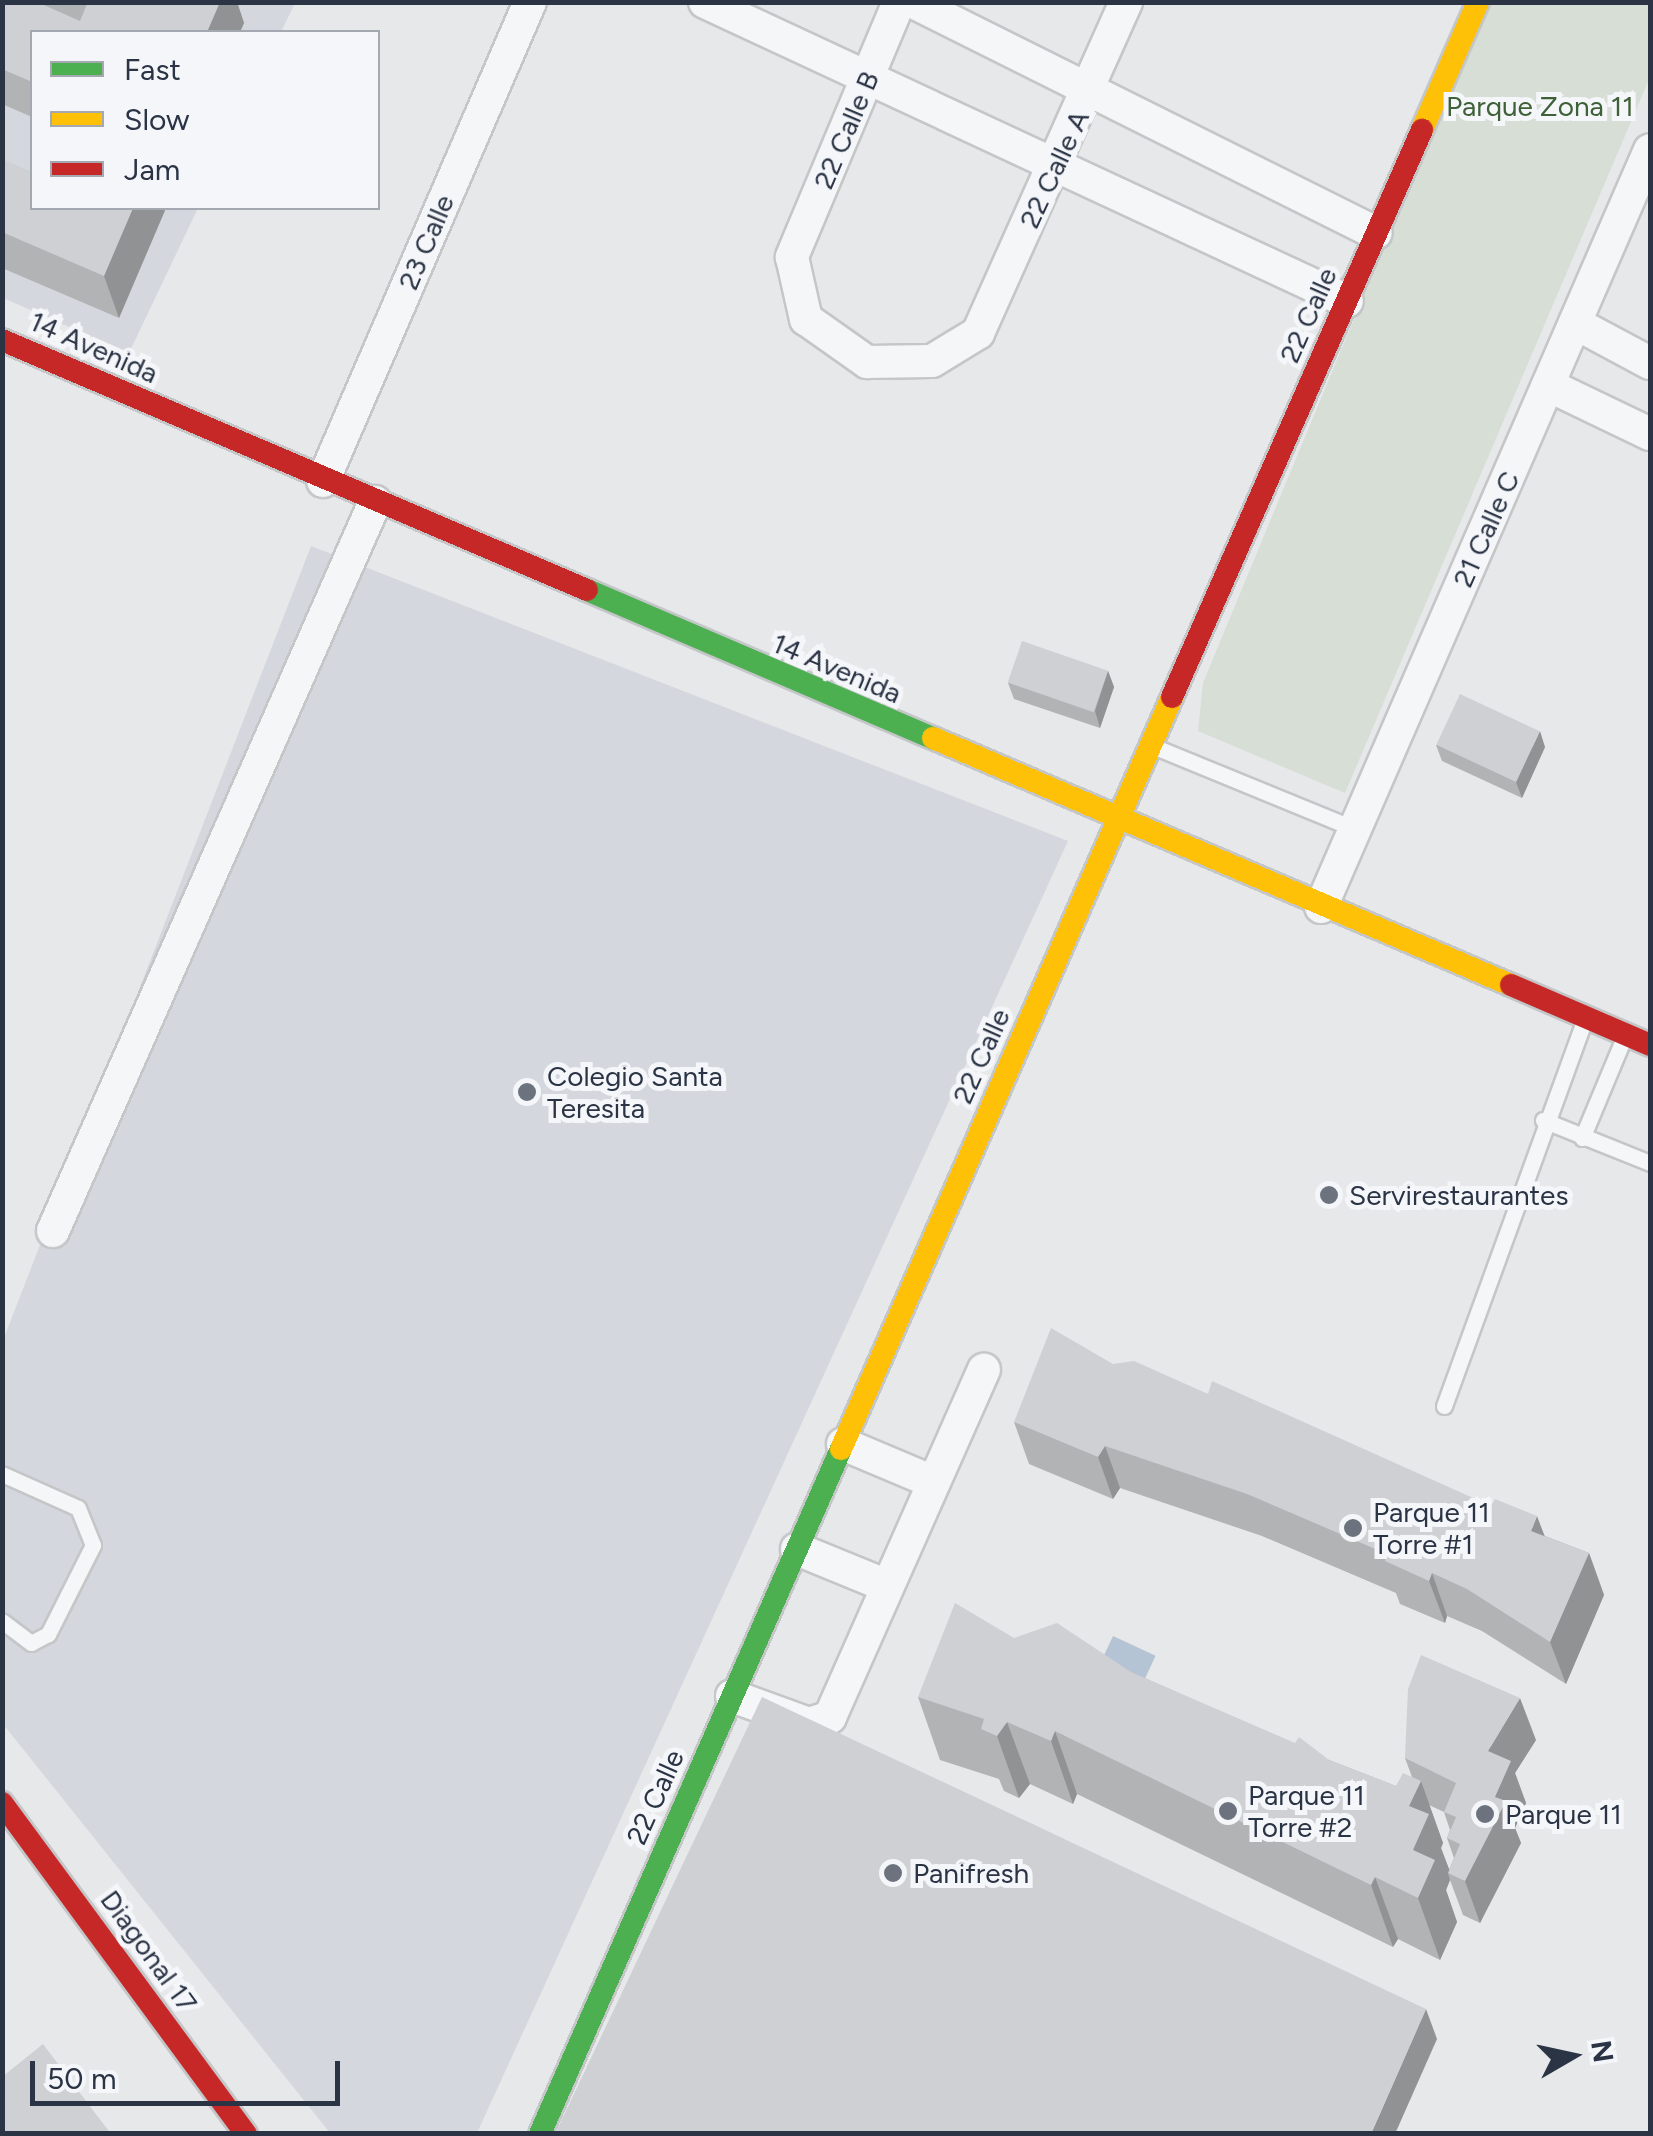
<!DOCTYPE html>
<html>
<head>
<meta charset="utf-8">
<style>
  body { margin:0 }
  #map { position:relative; width:1653px; height:2136px; overflow:hidden; background:#e6e8ea; font-family:Figtree,sans-serif }
  div>[style] { position:absolute }
  .built>* { inset:0; background:#d4d7dd }
  .green>* { inset:0; background:#d6ded6 }
  .water>* { inset:0; background:#b4c4d5; transform-origin:0 0 }
  .roads { filter:drop-shadow(2px 0 #c4c6c8) drop-shadow(-2px 0 #c4c6c8) drop-shadow(0 2px #c4c6c8) drop-shadow(0 -2px #c4c6c8) }
  .lane>* { height:15px; margin:-7.5px; padding:0 7.5px; transform-origin:7.5px; border-radius:7.5px; background:#f5f6f7 }
  .street>* { height:32px; margin:-16px; padding:0 16px; transform-origin:16px; border-radius:16px; background:#f5f6f7 }
  .fast>* { height:22px; margin:-11px; padding:0 11px; transform-origin:11px; border-radius:11px; background:#4caf50 }
  .slow>* { height:22px; margin:-11px; padding:0 11px; transform-origin:11px; border-radius:11px; background:#ffc107 }
  .jam>* { height:22px; margin:-11px; padding:0 11px; transform-origin:11px; border-radius:11px; background:#c62828 }
  .wall>* { inset:0; background:#b1b3b5 }
  .shaded-wall>* { inset:0; background:#909294 }
  .building>* { inset:0; background:#ced0d3; transform-origin:0 0 }
  .dots>* { width:28px; height:28px; translate:-50% -50%; box-sizing:border-box; border:5px solid #f4f6f9; border-radius:50% }
  span { translate:-50% -50%; white-space:nowrap; text-align:center; line-height:1.15; -webkit-text-stroke:10px #f4f6f9; paint-order:stroke }
  .park-label { font-size:28px; color:#3f6138 }
  .street-label { font-size:28px; color:#2b3445 }
  .poi-label { font-size:28px; color:#2b3445 }
  .left { translate:0 -50%; text-align:left }
  .frame { position:absolute; inset:0; border:5px solid #2b3445; pointer-events:none }
  .legend { position:absolute; left:30px; top:30px; width:350px; height:180px; box-sizing:border-box; background:#f4f6f9; border:2px solid #a4a8b1; margin:0; padding:12px 18px; list-style:none; font-size:30px; color:#2b3445 }
  .legend li { display:flex; align-items:center; gap:20px; height:50px }
  .legend b { width:50px; border:2px solid #a4a8b1 }
  .north { position:absolute; left:1523px; top:2006px; width:100px; height:100px; -webkit-text-stroke:8px #f4f6f9; paint-order:stroke; rotate:81deg; font-size:28px; font-weight:700; line-height:40px; text-align:center; color:#2b3445 }
  .north::after { content:''; display:block; margin:auto; width:35px; height:45px; background:#2b3445; clip-path:polygon(50% 0,100% 100%,50% 72%,0 100%) }
  .scale { position:absolute; left:30px; top:2061px; width:310px; height:45px; box-sizing:border-box; border:5px solid #2b3445; border-top:0; padding-left:12px; font-size:30px; line-height:35px; white-space:nowrap; color:#2b3445; -webkit-text-stroke:8px #f4f6f9; paint-order:stroke }
</style>
</head>
<body>
<div id="map">
  <div class="built">
    <div style="clip-path:polygon(3px 3px,295px 3px,281px 32px,32px 32px,32px 208px,198px 208px,129px 353px,3px 298px)"></div>
    <div style="clip-path:polygon(311px 546px,1068px 841px,477px 2133px,330px 2133px,3px 1724px,2px 1343px)"></div>
  </div>
  <div class="green">
    <div style="clip-path:polygon(1485px 3px,1650px 3px,1650px 77px,1345px 793px,1198px 731px,1203px 683px)"></div>
  </div>
  <div class="water">
    <div style="left:1113px;top:1636px;width:47px;height:89px;rotate:25deg"></div>
  </div>
  <div class="roads">
    <div class="lane">
      <div style="left:1155px;top:747px;width:216px;rotate:22.3deg"></div>
      <div style="left:1543px;top:1120px;width:115px;rotate:21.9deg"></div>
      <div style="left:1582px;top:1138px;width:106px;rotate:-67.3deg"></div>
      <div style="left:1444px;top:1406px;width:409px;rotate:-70deg"></div>
      <div style="left:2px;top:1474px;width:83px;rotate:24.1deg"></div>
      <div style="left:78px;top:1508px;width:40px;rotate:68deg"></div>
      <div style="left:93px;top:1545px;width:100px;rotate:116.8deg"></div>
      <div style="left:48px;top:1634px;width:19px;rotate:152deg"></div>
      <div style="left:31px;top:1643px;width:36px;rotate:-143deg"></div>
    </div>
    <div class="street">
      <div style="left:705px;top:2px;width:708px;rotate:24.97deg"></div>
      <div style="left:899px;top:2px;width:277px;rotate:112.8deg"></div>
      <div style="left:792px;top:257px;width:64px;rotate:77.3deg"></div>
      <div style="left:806px;top:319px;width:75px;rotate:35.2deg"></div>
      <div style="left:867px;top:362px;width:65px;rotate:-0.9deg"></div>
      <div style="left:932px;top:361px;width:54px;rotate:-31.3deg"></div>
      <div style="left:978px;top:333px;width:363px;rotate:-65.9deg"></div>
      <div style="left:913px;top:2px;width:517px;rotate:26.52deg"></div>
      <div style="left:1575px;top:323px;width:85px;rotate:28.1deg"></div>
      <div style="left:1548px;top:385px;width:113px;rotate:25.7deg"></div>
      <div style="left:323px;top:481px;width:522px;rotate:-66.63deg"></div>
      <div style="left:1321px;top:907px;width:825px;rotate:-66.51deg"></div>
      <div style="left:53px;top:1231px;width:797px;rotate:-66.17deg"></div>
      <div style="left:843px;top:1444px;width:98px;rotate:22.9deg"></div>
      <div style="left:797px;top:1549px;width:97px;rotate:22.3deg"></div>
      <div style="left:732px;top:1696px;width:82px;rotate:20deg"></div>
      <div style="left:809px;top:1724px;width:22px;rotate:-18deg"></div>
      <div style="left:830px;top:1717px;width:380px;rotate:-66.1deg"></div>
    </div>
    <div class="fast">
      <div style="left:587px;top:590px;width:376px;rotate:23.2deg"></div>
      <div style="left:540px;top:2134px;width:748px;rotate:-66.28deg"></div>
    </div>
    <div class="slow">
      <div style="left:1422px;top:130px;width:140px;rotate:-66.4deg"></div>
      <div style="left:933px;top:738px;width:629px;rotate:23.14deg"></div>
      <div style="left:841px;top:1449px;width:822px;rotate:-66.24deg"></div>
    </div>
    <div class="jam">
      <div style="left:2px;top:340px;width:636px;rotate:23.14deg"></div>
      <div style="left:1172px;top:697px;width:620px;rotate:-66.21deg"></div>
      <div style="left:1511px;top:985px;width:151px;rotate:23.3deg"></div>
      <div style="left:2px;top:1803px;width:411px;rotate:53.6deg"></div>
    </div>
  </div>
  <div class="wall">
    <div style="clip-path:polygon(2px 2px,237px 2px,244px 23px,240px 32px,32px 32px,32px 117px,2px 104px)"></div>
    <div style="clip-path:polygon(2px 159px,32px 208px,166px 208px,119px 318px,2px 268px)"></div>
    <div style="clip-path:polygon(1108px 671px,1114px 687px,1100px 728px,1014px 699px,1008px 683px)"></div>
    <div style="clip-path:polygon(1436px 745px,1545px 747px,1522px 798px,1442px 761px)"></div>
    <div style="clip-path:polygon(1113px 1364px,1208px 1394px,1491px 1506px,1545px 1536px,1589px 1553px,1604px 1595px,1566px 1684px,1482px 1631px,1447px 1616px,1445px 1623px,1400px 1604px,1396px 1593px,1262px 1536px,1120px 1488px,1113px 1499px,1029px 1464px,1014px 1422px)"></div>
    <div style="clip-path:polygon(evenodd,1014px 1638px,1131px 1672px,1329px 1760px,1396px 1786px,1412px 1777px,1405px 1758px,1536px 1740px,1515px 1773px,1526px 1803px,1515px 1828px,1521px 1843px,1480px 1923px,1463px 1915px,1450px 1880px,1446px 1890px,1457px 1922px,1440px 1960px,1398px 1939px,1393px 1947px,1077px 1794px,1073px 1804px,1030px 1784px,1019px 1798px,1004px 1791px,999px 1779px,940px 1760px,918px 1697px,1014px 1638px,1429px 1805px,1444px 1812px,1450px 1830px,1447px 1838px,1454px 1858px,1449px 1870px,1441px 1848px,1443px 1843px,1429px 1805px)"></div>
  </div>
  <div class="shaded-wall">
    <div style="clip-path:polygon(220px 2px,237px 2px,244px 23px,240px 32px,207px 32px)"></div>
    <div style="clip-path:polygon(133px 208px,166px 208px,119px 318px,104px 276px)"></div>
    <div style="clip-path:polygon(1108px 671px,1114px 687px,1100px 728px,1095px 711px)"></div>
    <div style="clip-path:polygon(1540px 731px,1545px 747px,1522px 798px,1516px 782px)"></div>
    <div style="clip-path:polygon(1105px 1446px,1120px 1488px,1113px 1499px,1098px 1457px)"></div>
    <div style="clip-path:polygon(1537px 1516px,1553px 1558px,1531px 1531px)"></div>
    <div style="clip-path:polygon(1589px 1553px,1604px 1595px,1566px 1684px,1550px 1642px)"></div>
    <div style="clip-path:polygon(1432px 1573px,1447px 1616px,1445px 1623px,1429px 1581px)"></div>
    <div style="clip-path:polygon(1520px 1698px,1536px 1740px,1515px 1773px,1526px 1803px,1515px 1828px,1521px 1843px,1480px 1923px,1465px 1881px,1495px 1797px,1488px 1751px)"></div>
    <div style="clip-path:polygon(1007px 1722px,1030px 1784px,1019px 1798px,997px 1736px)"></div>
    <div style="clip-path:polygon(1055px 1731px,1077px 1794px,1073px 1804px,1051px 1741px)"></div>
    <div style="clip-path:polygon(1421px 1781px,1443px 1843px,1441px 1848px,1451px 1874px,1448px 1873px,1450px 1880px,1446px 1890px,1457px 1922px,1440px 1960px,1418px 1898px,1409px 1806px)"></div>
    <div style="clip-path:polygon(1375px 1877px,1398px 1939px,1393px 1947px,1371px 1885px)"></div>
    <div style="clip-path:polygon(1426px 2009px,1437px 2039px,1395px 2134px,1371px 2134px)"></div>
  </div>
  <div class="building">
    <div style="clip-path:polygon(2px 2px,37px 2px,80px 21px,87px 4px,84px 2px,220px 2px,207px 32px,32px 32px,32px 82px,2px 69px)"></div>
    <div style="clip-path:polygon(2px 159px,32px 172px,32px 208px,133px 208px,104px 276px,2px 232px)"></div>
    <div style="left:1022px;top:641px;width:91px;height:44px;rotate:19deg"></div>
    <div style="left:1460px;top:694px;width:88px;height:56px;rotate:25deg"></div>
    <div style="clip-path:polygon(1051px 1328px,1113px 1364px,1134px 1361px,1208px 1394px,1212px 1381px,1491px 1506px,1495px 1499px,1537px 1516px,1531px 1531px,1589px 1553px,1550px 1642px,1467px 1589px,1432px 1573px,1429px 1581px,1385px 1561px,1387px 1554px,1247px 1494px,1105px 1446px,1098px 1457px,1014px 1422px)"></div>
    <div style="clip-path:polygon(955px 1603px,1014px 1638px,1057px 1623px,1131px 1672px,1295px 1743px,1299px 1737px,1329px 1760px,1396px 1786px,1403px 1773px,1421px 1781px,1409px 1806px,1429px 1814px,1413px 1850px,1435px 1860px,1418px 1898px,1375px 1877px,1371px 1885px,1055px 1731px,1051px 1741px,1007px 1722px,997px 1736px,981px 1729px,984px 1719px,918px 1697px)"></div>
    <div style="clip-path:polygon(1421px 1655px,1520px 1698px,1488px 1751px,1511px 1761px,1495px 1797px,1506px 1801px,1465px 1881px,1448px 1873px,1460px 1844px,1447px 1838px,1456px 1817px,1444px 1812px,1456px 1783px,1405px 1758px,1408px 1689px)"></div>
    <div style="clip-path:polygon(762px 1697px,1426px 2009px,1371px 2134px,555px 2134px)"></div>
    <div style="clip-path:polygon(43px 2044px,111px 2134px,2px 2134px,2px 2077px)"></div>
  </div>
  <div class="dots">
    <div style="left:527px;top:1092px;background:#6c737f"></div>
    <div style="left:1329px;top:1195px;background:#6c737f"></div>
    <div style="left:1353px;top:1528px;background:#6c737f"></div>
    <div style="left:1228px;top:1811px;background:#6c737f"></div>
    <div style="left:1485px;top:1814px;background:#6c737f"></div>
    <div style="left:893px;top:1873px;background:#6c737f"></div>
  </div>
  <div class="park-label">
    <span style="left:1540px;top:106px">Parque Zona 11</span>
  </div>
  <div class="street-label">
    <span style="left:846px;top:130px;rotate:-67deg">22 Calle B</span>
    <span style="left:1054px;top:169px;rotate:-65deg">22 Calle A</span>
    <span style="left:426px;top:242px;rotate:-67deg">23 Calle</span>
    <span style="left:1308px;top:315px;rotate:-66deg">22 Calle</span>
    <span style="left:94px;top:347px;rotate:24deg">14 Avenida</span>
    <span style="left:1486px;top:529px;rotate:-66deg">21 Calle C</span>
    <span style="left:837px;top:668px;rotate:23deg">14 Avenida</span>
    <span style="left:981px;top:1056px;rotate:-66deg">22 Calle</span>
    <span style="left:655px;top:1797px;rotate:-66deg">22 Calle</span>
    <span style="left:149px;top:1951px;rotate:54deg">Diagonal 17</span>
  </div>
  <div class="poi-label">
    <span class="left" style="left:547px;top:1092px">Colegio Santa<br>Teresita</span>
    <span class="left" style="left:1349px;top:1195px">Servirestaurantes</span>
    <span class="left" style="left:1373px;top:1528px">Parque 11<br>Torre #1</span>
    <span class="left" style="left:1248px;top:1811px">Parque 11<br>Torre #2</span>
    <span class="left" style="left:1505px;top:1814px">Parque 11</span>
    <span class="left" style="left:913px;top:1873px">Panifresh</span>
  </div>
  <div class="frame"></div>
  <ul class="legend">
  <li><b style="height:12px;background:#4caf50"></b>Fast</li>
  <li><b style="height:12px;background:#ffc107"></b>Slow</li>
  <li><b style="height:12px;background:#c62828"></b>Jam</li>
  </ul>
  <div class="north">N</div>
  <div class="scale">50 m</div>
</div>
</body>
</html>
